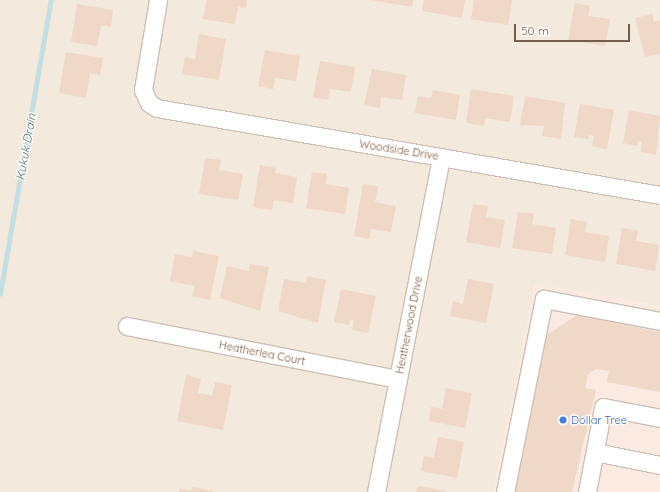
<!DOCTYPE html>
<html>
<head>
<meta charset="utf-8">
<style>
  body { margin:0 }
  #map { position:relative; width:660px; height:492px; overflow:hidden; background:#fbf6ed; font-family:Quicksand,sans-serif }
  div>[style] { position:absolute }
  .residential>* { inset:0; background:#f3e9dc }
  .commercial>* { inset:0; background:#faeae2 }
  .stream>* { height:4.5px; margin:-2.25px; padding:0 2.25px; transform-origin:2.25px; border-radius:2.25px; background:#c2dfe4 }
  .building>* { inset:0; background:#efd8c7 }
  .roads { filter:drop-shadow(1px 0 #cdbfb3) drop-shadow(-1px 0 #cdbfb3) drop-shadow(0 1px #cdbfb3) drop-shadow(0 -1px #cdbfb3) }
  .minor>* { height:17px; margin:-8.5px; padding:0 8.5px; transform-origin:8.5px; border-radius:8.5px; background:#fff }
  .dots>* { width:11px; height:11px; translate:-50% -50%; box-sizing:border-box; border:2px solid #fefaf4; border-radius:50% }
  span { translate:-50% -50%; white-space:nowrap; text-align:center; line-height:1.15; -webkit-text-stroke:3px #fefaf4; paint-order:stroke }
  .street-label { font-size:11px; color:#765f51 }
  .shop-label { font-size:11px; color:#366cbe }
  .left { translate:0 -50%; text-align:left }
  .water-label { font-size:12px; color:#4c7b86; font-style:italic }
  .scale { position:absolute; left:514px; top:24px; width:116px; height:18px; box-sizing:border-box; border:2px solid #765f51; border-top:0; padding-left:5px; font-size:12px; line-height:14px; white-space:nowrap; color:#765f51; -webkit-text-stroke:3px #fefaf4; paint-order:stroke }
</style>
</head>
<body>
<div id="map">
  <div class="residential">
    <div style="clip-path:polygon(0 0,660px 0,660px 306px,535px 284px,493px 492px,0 492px)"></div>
  </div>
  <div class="commercial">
    <div style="clip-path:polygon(535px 284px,660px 306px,660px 492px,493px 492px)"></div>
  </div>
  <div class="stream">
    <div style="left:0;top:294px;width:298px;rotate:-80.2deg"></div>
  </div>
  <div class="building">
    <div style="clip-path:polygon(207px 0,247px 0,246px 8px,238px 7px,235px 24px,203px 19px)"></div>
    <div style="clip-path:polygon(371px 0,413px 0,412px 7px)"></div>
    <div style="clip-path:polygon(424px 0,465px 0,462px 18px,422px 11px)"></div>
    <div style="clip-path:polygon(474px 0,512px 0,508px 25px,471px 19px)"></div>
    <div style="clip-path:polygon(575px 3px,590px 6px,588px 16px,610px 19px,605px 46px,568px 40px)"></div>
    <div style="clip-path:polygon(77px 4px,113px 10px,111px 27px,101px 25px,97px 46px,71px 42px)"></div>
    <div style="clip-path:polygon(652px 14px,654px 22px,660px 20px,660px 54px,645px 57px,635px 18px)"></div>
    <div style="clip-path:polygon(199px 34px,226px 39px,219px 80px,182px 74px,185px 57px,195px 59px)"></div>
    <div style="clip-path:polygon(265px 50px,300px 56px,296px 81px,275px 78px,273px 89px,258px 86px)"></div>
    <div style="clip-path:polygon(66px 52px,103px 58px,100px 75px,90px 73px,86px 98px,59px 93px)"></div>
    <div style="clip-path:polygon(320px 61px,355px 67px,351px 92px,330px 89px,328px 100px,313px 97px)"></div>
    <div style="clip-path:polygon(372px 69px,406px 75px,402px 100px,381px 97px,380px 108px,364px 105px)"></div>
    <div style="clip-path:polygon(471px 89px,514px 96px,510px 122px,485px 118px,484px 126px,466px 123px)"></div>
    <div style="clip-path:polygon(433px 90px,460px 95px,456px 120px,415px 113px,418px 96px,431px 98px)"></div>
    <div style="clip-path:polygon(525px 96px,565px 103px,561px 139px,542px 136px,544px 126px,520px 125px)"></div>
    <div style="clip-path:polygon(580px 104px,614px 110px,607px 149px,592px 146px,594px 136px,589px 135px,588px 139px,574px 137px)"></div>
    <div style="clip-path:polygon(629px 110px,660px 116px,656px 155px,641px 152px,642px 142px,638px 141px,637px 146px,623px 143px)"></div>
    <div style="clip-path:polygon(205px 158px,221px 160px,219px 170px,243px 174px,238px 200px,199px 194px)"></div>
    <div style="clip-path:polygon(260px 165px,276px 168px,275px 173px,297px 177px,293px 203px,274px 200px,272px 210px,253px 207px)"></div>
    <div style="clip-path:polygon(312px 172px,327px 174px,326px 184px,349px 188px,345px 214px,306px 208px)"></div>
    <div style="clip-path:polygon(363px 184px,378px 186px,375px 202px,396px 206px,391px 232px,371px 229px,370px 239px,354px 236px)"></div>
    <div style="clip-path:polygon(473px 204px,488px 206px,486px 217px,505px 220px,500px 248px,466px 242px)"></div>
    <div style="clip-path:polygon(518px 212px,534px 214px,532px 224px,556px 228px,552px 254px,512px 248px)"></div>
    <div style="clip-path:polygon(571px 219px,587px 222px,585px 232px,609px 236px,605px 262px,565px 255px)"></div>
    <div style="clip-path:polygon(622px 228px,638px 231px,636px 241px,659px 245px,655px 271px,616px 264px)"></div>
    <div style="clip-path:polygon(193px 251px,219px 256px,210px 300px,192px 296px,195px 286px,170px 281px,175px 254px,192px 257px)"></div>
    <div style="clip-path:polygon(250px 264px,269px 267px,260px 311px,220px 298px,227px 266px,249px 271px)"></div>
    <div style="clip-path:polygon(307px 276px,326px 280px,318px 323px,278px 311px,284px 279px,306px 283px)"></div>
    <div style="clip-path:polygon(468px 279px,494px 284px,486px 323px,450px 316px,453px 301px,463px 304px)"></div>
    <div style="clip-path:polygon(341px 289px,376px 296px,368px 333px,352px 330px,354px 321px,350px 320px,349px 325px,334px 322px)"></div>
    <div style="clip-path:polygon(577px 315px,660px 332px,660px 392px,607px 382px,609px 371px,596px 369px,588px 374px,585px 388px,596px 390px,572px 492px,513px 492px,544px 337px)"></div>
    <div style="clip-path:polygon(186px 375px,201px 379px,198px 393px,212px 396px,215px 382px,232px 385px,223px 430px,177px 421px)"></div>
    <div style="clip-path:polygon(446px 388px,472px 393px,465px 428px,429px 421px,431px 407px,442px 409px)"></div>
    <div style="clip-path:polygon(438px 437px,464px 442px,457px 478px,421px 471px,424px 456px,434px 458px)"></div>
    <div style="clip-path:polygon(418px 486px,446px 491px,446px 492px,416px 492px)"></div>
    <div style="clip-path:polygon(192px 487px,213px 491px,213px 492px,179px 492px,180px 488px,191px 491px)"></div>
  </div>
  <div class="roads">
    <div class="minor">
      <div style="left:158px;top:0;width:91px;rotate:99.5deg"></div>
      <div style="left:143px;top:90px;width:14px;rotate:65deg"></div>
      <div style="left:149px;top:103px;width:9px;rotate:32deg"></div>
      <div style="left:157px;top:108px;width:510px;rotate:9.81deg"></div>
      <div style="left:127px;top:326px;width:276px;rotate:11.1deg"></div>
      <div style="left:595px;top:452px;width:66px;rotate:11.3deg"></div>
      <div style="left:376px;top:492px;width:341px;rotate:-79deg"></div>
      <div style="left:505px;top:492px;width:197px;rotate:-78.6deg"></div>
      <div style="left:544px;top:299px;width:118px;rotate:10.7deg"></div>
      <div style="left:587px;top:492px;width:86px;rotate:-79.3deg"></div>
      <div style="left:603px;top:407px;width:58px;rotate:10.9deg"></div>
    </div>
  </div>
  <div class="dots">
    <div style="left:563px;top:420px;background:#3f7fe0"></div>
  </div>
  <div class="street-label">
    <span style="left:399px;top:150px;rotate:9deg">Woodside Drive</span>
    <span style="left:409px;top:325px;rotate:-79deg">Heatherwood Drive</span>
    <span style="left:262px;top:353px;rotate:11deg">Heatherlea Court</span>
  </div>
  <div class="shop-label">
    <span class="left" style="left:571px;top:420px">Dollar Tree</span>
  </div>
  <div class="water-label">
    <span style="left:26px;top:147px;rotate:-80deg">Kukuk Drain</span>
  </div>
  <div class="scale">50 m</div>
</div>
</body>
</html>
